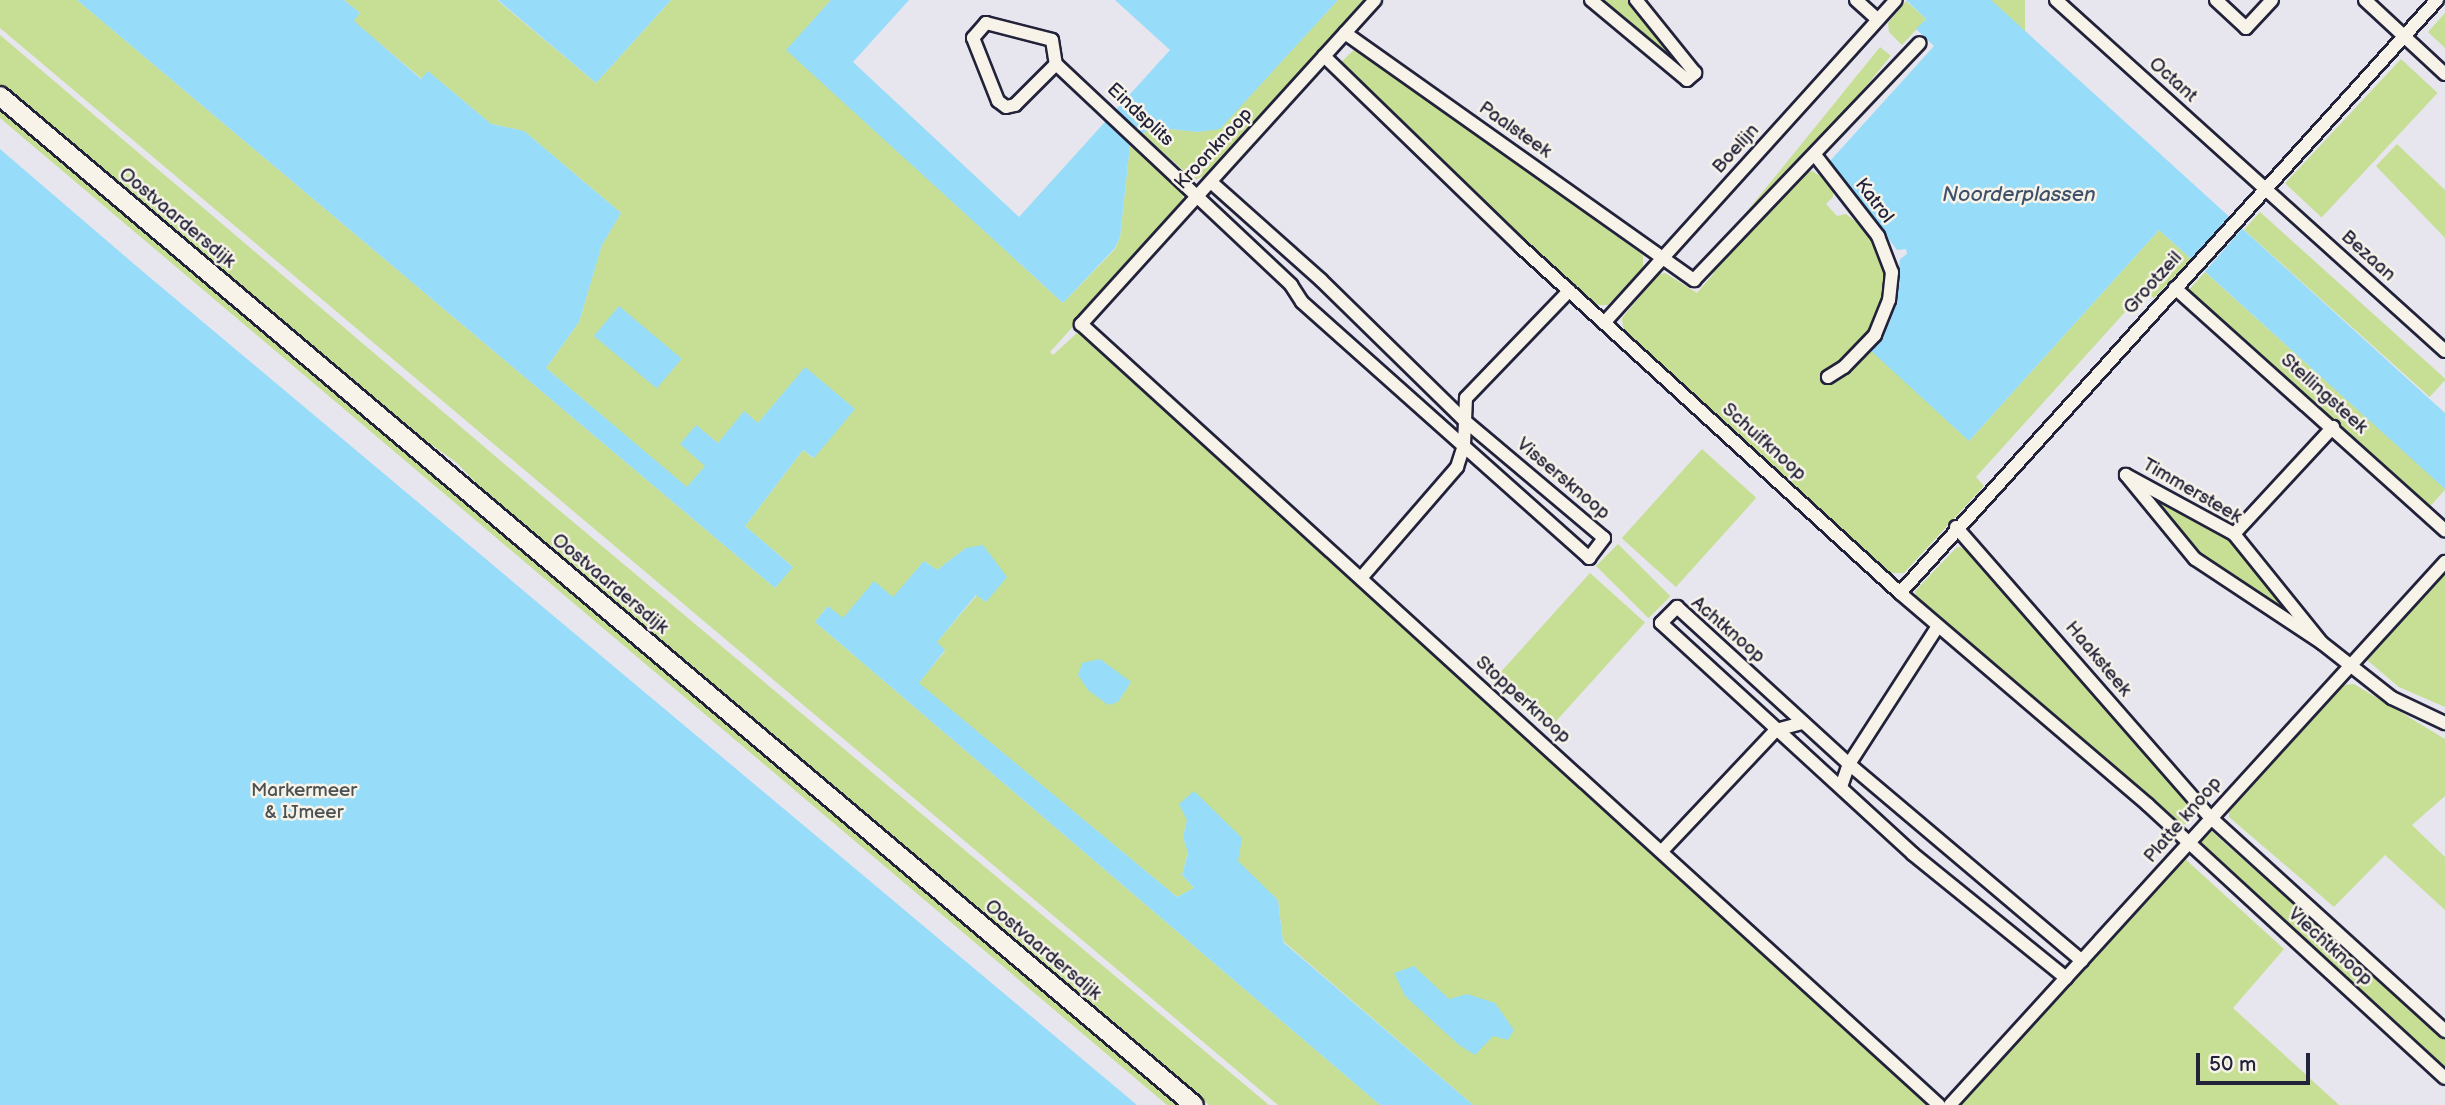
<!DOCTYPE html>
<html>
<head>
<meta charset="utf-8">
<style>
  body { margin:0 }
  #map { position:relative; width:2445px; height:1105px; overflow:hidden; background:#e7e6ee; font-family:"Balsamiq Sans",sans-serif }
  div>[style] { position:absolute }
  .green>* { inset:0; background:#c6df95; transform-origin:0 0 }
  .water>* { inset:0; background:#97dcf9; transform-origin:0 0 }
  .pier>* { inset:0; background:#e7e6ee; transform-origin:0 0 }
  .roads { filter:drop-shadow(2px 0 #22223b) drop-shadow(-2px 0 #22223b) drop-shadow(0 2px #22223b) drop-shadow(0 -2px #22223b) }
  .street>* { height:12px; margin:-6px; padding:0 6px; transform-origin:6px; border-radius:6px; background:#f7f3e8 }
  .secondary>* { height:18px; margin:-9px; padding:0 9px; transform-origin:9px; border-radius:9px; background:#f7f3e8 }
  span { translate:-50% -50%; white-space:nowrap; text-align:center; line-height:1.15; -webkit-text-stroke:5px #f7f3e8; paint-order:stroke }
  .street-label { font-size:19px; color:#22223b }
  .park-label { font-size:19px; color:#4b5152 }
  .water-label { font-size:21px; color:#3f506a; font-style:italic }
  .scale { position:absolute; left:2196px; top:1053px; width:114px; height:32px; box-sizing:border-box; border:4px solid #22223b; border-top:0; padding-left:9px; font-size:21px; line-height:24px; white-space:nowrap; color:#22223b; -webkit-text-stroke:5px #f7f3e8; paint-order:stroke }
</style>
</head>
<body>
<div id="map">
  <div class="green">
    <div style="clip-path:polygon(0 0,77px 0,775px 588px,792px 566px,745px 526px,803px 450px,813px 458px,805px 368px,758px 423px,744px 412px,718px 443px,696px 426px,705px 466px,687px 488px,546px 368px,579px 322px,602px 244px,621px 213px,524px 131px,491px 124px,429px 72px,422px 79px,353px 21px,360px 13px,344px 0,497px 0,596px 83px,671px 0,831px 0,787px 50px,1063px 303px,1115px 249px,1120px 237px,1130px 145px,1182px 190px,1183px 199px,1176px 213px,1050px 352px,1053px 355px,1079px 331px,1935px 1105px,1473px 1105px,1283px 941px,1278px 900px,1187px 820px,1183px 837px,1188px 852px,1182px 875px,1194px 888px,1177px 897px,918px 683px,945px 651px,936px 643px,977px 595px,985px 602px,966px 548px,937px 570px,924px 561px,893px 598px,874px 582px,843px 619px,827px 607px,815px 622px,1380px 1105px,1278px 1105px,0 28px)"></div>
    <div style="clip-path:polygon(1338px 0,1368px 0,1209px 174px,1194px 180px,1143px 134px,1151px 127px,1198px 132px,1220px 128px)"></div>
    <div style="clip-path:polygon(1597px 0,1629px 0,1685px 72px)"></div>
    <div style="left:1991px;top:0;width:34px;height:319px"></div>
    <div style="clip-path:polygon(1906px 1px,1926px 19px,1902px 45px,1889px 32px,1888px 23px)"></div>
    <div style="clip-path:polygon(2445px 13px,2445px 48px,2428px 32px)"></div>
    <div style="clip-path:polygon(0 35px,541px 495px,1269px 1105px,1209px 1105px,1025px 952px,497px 505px,457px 463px,386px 412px,0 87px)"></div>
    <div style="left:1880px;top:47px;width:14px;height:280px;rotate:39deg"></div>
    <div style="clip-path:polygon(1355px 49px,1643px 255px,1643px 267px,1608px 305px,1592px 305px,1340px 63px)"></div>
    <div style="left:2401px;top:59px;width:50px;height:170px;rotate:43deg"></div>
    <div style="clip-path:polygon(0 105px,1185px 1105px,1167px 1105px,1064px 1018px,0 118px)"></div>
    <div style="clip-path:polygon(2397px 144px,2445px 190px,2445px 238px,2376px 166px)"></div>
    <div style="clip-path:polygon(1812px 171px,1833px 184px,1833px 197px,1826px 204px,1837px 216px,1846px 214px,1866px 230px,1885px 264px,1884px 305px,1863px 342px,1969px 441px,2159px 230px,2191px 259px,2154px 298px,2144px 291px,1976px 477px,1984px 486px,1904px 573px,1889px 573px,1624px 334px,1622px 318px,1658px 275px,1665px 273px,1697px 293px,1797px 176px)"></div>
    <div style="left:2260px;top:212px;width:250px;height:24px;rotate:42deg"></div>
    <div style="left:2205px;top:272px;width:324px;height:24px;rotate:42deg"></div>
    <div style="left:1702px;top:449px;width:73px;height:120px;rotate:42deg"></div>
    <div style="clip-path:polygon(2143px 488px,2235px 541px,2301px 625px,2201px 555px)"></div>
    <div style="left:1618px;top:544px;width:74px;height:31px;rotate:45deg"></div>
    <div style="clip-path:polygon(1957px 547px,1965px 548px,2196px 813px,2181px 828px,1918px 603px,1915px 591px)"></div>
    <div style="clip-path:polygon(2445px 570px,2445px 707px,2399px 687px,2367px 660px)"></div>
    <div style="left:1590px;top:573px;width:74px;height:135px;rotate:42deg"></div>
    <div style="clip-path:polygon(2354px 684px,2445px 739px,2445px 796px,2412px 825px,2445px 857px,2445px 910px,2385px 855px,2334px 907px,2229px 817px,2229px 812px,2343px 685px)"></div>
    <div style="clip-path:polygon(2210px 830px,2445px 1039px,2445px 1069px,2203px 849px,2200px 839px)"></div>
    <div style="clip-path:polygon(2183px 857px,2284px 949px,2233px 1008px,2339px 1105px,1957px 1105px)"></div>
  </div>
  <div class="water">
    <div style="clip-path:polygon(77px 0,344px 0,360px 13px,354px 21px,421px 79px,428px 71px,491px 124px,524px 131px,621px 213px,602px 245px,579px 322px,546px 368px,687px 487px,705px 466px,680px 444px,696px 425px,718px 443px,744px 411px,758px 423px,805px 367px,855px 409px,814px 458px,803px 450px,745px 526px,793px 567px,775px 588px)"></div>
    <div style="clip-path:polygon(498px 0,671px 0,596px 83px)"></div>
    <div style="clip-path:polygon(831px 0,909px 0,853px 62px,1019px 217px,1170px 50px,1115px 0,1338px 0,1220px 129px,1198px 132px,1151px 127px,1130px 145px,1120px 237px,1115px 248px,1063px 303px,786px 50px)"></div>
    <div style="clip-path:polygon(1906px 0,1991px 0,2445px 413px,2445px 489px,2159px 230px,1969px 441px,1870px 350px,1890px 322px,1900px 259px,1907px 254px,1906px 249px,1897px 250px,1830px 161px,1934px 46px,1916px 29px,1926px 19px)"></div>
    <div style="clip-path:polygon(0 149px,141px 270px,1137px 1105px,0 1105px)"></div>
    <div style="left:619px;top:306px;width:82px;height:39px;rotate:40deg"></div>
    <div style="clip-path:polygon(983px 545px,1007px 577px,986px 602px,976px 595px,937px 642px,945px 650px,919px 683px,1177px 897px,1194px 888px,1182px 875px,1188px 853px,1183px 837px,1187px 820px,1179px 804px,1194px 791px,1242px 838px,1238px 861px,1278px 900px,1283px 942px,1473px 1105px,1380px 1105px,815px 622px,828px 606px,843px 618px,874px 581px,893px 597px,924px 561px,937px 570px,966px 548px)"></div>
    <div style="clip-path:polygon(1100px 659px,1131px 682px,1118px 702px,1108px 705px,1088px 690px,1078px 675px,1082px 663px)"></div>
    <div style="clip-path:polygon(1414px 966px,1449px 999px,1467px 994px,1495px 1003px,1514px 1030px,1508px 1040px,1493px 1036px,1475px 1055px,1459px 1045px,1405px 996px,1394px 973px)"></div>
  </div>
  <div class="pier">
    <div style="left:2231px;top:214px;width:18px;height:64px;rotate:41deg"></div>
  </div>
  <div class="roads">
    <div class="street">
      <div style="left:1375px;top:0;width:438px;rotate:132.2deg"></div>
      <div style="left:1081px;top:324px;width:1160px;rotate:42.31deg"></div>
      <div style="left:1591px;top:0;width:125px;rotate:39.8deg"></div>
      <div style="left:1687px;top:80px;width:11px;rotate:-41deg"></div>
      <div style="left:1695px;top:73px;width:94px;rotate:-128.9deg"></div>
      <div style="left:1856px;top:0;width:28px;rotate:42deg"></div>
      <div style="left:2056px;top:0;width:524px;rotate:42.06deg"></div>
      <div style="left:2216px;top:0;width:41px;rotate:43deg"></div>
      <div style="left:2246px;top:28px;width:38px;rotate:-47deg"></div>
      <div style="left:2365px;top:0;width:109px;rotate:42.8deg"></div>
      <div style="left:1345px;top:33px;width:428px;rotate:35.3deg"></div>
      <div style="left:1694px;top:280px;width:327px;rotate:-46.4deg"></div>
      <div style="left:1324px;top:56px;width:273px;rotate:44.1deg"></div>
      <div style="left:1520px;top:246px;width:515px;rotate:42.4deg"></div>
      <div style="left:1900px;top:593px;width:326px;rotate:40.5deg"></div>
      <div style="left:2148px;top:805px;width:403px;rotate:42.6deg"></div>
      <div style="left:1056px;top:64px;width:58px;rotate:135deg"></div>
      <div style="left:1015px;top:105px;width:9px;rotate:167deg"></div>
      <div style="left:1006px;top:107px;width:10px;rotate:-143deg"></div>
      <div style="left:998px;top:101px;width:68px;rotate:-111.6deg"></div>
      <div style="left:973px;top:38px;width:20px;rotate:-49deg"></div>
      <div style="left:986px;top:23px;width:68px;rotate:14.4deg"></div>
      <div style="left:1052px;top:40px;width:24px;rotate:81deg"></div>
      <div style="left:1056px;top:64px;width:323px;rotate:43.2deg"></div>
      <div style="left:1291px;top:285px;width:20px;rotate:57deg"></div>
      <div style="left:1302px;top:302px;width:385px;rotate:41.7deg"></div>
      <div style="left:1589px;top:558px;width:25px;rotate:-53deg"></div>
      <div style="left:1604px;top:538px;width:182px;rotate:-139.9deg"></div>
      <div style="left:1465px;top:421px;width:202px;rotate:-135.6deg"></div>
      <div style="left:1321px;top:280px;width:147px;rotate:-138.3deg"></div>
      <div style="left:1815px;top:155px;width:103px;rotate:52.1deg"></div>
      <div style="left:1878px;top:236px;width:39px;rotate:69deg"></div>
      <div style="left:1892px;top:272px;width:28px;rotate:96deg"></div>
      <div style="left:1889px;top:300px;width:38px;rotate:112deg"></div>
      <div style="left:1875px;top:335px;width:45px;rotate:134.1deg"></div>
      <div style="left:1844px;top:367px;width:19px;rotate:148deg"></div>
      <div style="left:2175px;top:288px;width:363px;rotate:41.9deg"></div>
      <div style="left:1604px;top:323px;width:435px;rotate:-47.9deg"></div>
      <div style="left:2126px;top:475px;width:123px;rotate:28.6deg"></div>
      <div style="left:2234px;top:534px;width:140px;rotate:51.1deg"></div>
      <div style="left:2322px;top:643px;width:152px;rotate:-146.5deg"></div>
      <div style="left:2195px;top:559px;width:109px;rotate:-129.4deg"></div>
      <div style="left:1956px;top:527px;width:386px;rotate:48.8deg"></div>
      <div style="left:2210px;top:817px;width:318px;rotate:42.3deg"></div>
      <div style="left:2234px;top:534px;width:146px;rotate:-47.2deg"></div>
      <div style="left:1361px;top:578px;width:147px;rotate:-49.1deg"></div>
      <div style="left:1457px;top:467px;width:23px;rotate:-72deg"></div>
      <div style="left:1464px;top:445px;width:47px;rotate:-87.6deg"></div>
      <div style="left:1466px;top:398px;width:149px;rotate:-46.1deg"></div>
      <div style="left:1900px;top:593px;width:800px;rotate:-47.84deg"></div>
      <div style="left:2322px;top:643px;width:89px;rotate:38.2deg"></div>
      <div style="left:2392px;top:698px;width:59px;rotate:25.3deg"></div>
      <div style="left:1842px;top:784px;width:21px;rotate:-71deg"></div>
      <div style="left:1849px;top:764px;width:164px;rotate:-57.2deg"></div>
      <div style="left:1662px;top:851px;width:166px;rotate:-46.7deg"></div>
      <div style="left:1776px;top:730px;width:28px;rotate:-15deg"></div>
      <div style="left:2066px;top:978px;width:197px;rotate:-141deg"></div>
      <div style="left:1913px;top:854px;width:342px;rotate:-137.5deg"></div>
      <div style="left:1661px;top:623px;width:23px;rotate:-45deg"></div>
      <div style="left:1677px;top:607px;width:233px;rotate:42.4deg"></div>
      <div style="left:1849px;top:764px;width:305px;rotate:40.2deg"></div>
      <div style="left:1950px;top:1105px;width:735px;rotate:-47.65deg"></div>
    </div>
    <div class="secondary">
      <div style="left:0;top:96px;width:1563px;rotate:40.2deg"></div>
    </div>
  </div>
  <div class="street-label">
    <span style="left:2173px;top:80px;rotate:42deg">Octant</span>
    <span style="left:1140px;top:115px;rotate:43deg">Eindsplits</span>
    <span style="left:1515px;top:130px;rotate:35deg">Paalsteek</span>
    <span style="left:1214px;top:149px;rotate:-47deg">Kroonknoop</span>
    <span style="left:1736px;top:149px;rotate:-48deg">Boelijn</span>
    <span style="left:1874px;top:201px;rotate:53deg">Katrol</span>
    <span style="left:177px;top:218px;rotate:40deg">Oostvaardersdijk</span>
    <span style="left:2368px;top:256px;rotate:42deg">Bezaan</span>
    <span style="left:2153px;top:283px;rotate:-48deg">Grootzeil</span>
    <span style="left:2324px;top:394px;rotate:42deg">Stellingsteek</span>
    <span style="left:1764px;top:442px;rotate:42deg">Schuifknoop</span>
    <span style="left:1563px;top:479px;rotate:40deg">Vissersknoop</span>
    <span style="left:2192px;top:491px;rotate:30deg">Timmersteek</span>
    <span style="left:610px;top:584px;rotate:40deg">Oostvaardersdijk</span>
    <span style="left:1728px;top:630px;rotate:41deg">Achtknoop</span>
    <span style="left:2098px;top:659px;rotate:50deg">Haaksteek</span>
    <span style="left:1523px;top:700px;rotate:42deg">Stopperknoop</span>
    <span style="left:2183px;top:820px;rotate:-49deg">Platte knoop</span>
    <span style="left:2330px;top:947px;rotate:42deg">Vlechtknoop</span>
    <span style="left:1043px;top:950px;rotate:40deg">Oostvaardersdijk</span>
  </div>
  <div class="park-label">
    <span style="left:304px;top:802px">Markermeer<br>&amp; IJmeer</span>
  </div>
  <div class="water-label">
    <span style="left:2019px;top:195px">Noorderplassen</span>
  </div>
  <div class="scale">50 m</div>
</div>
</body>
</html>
